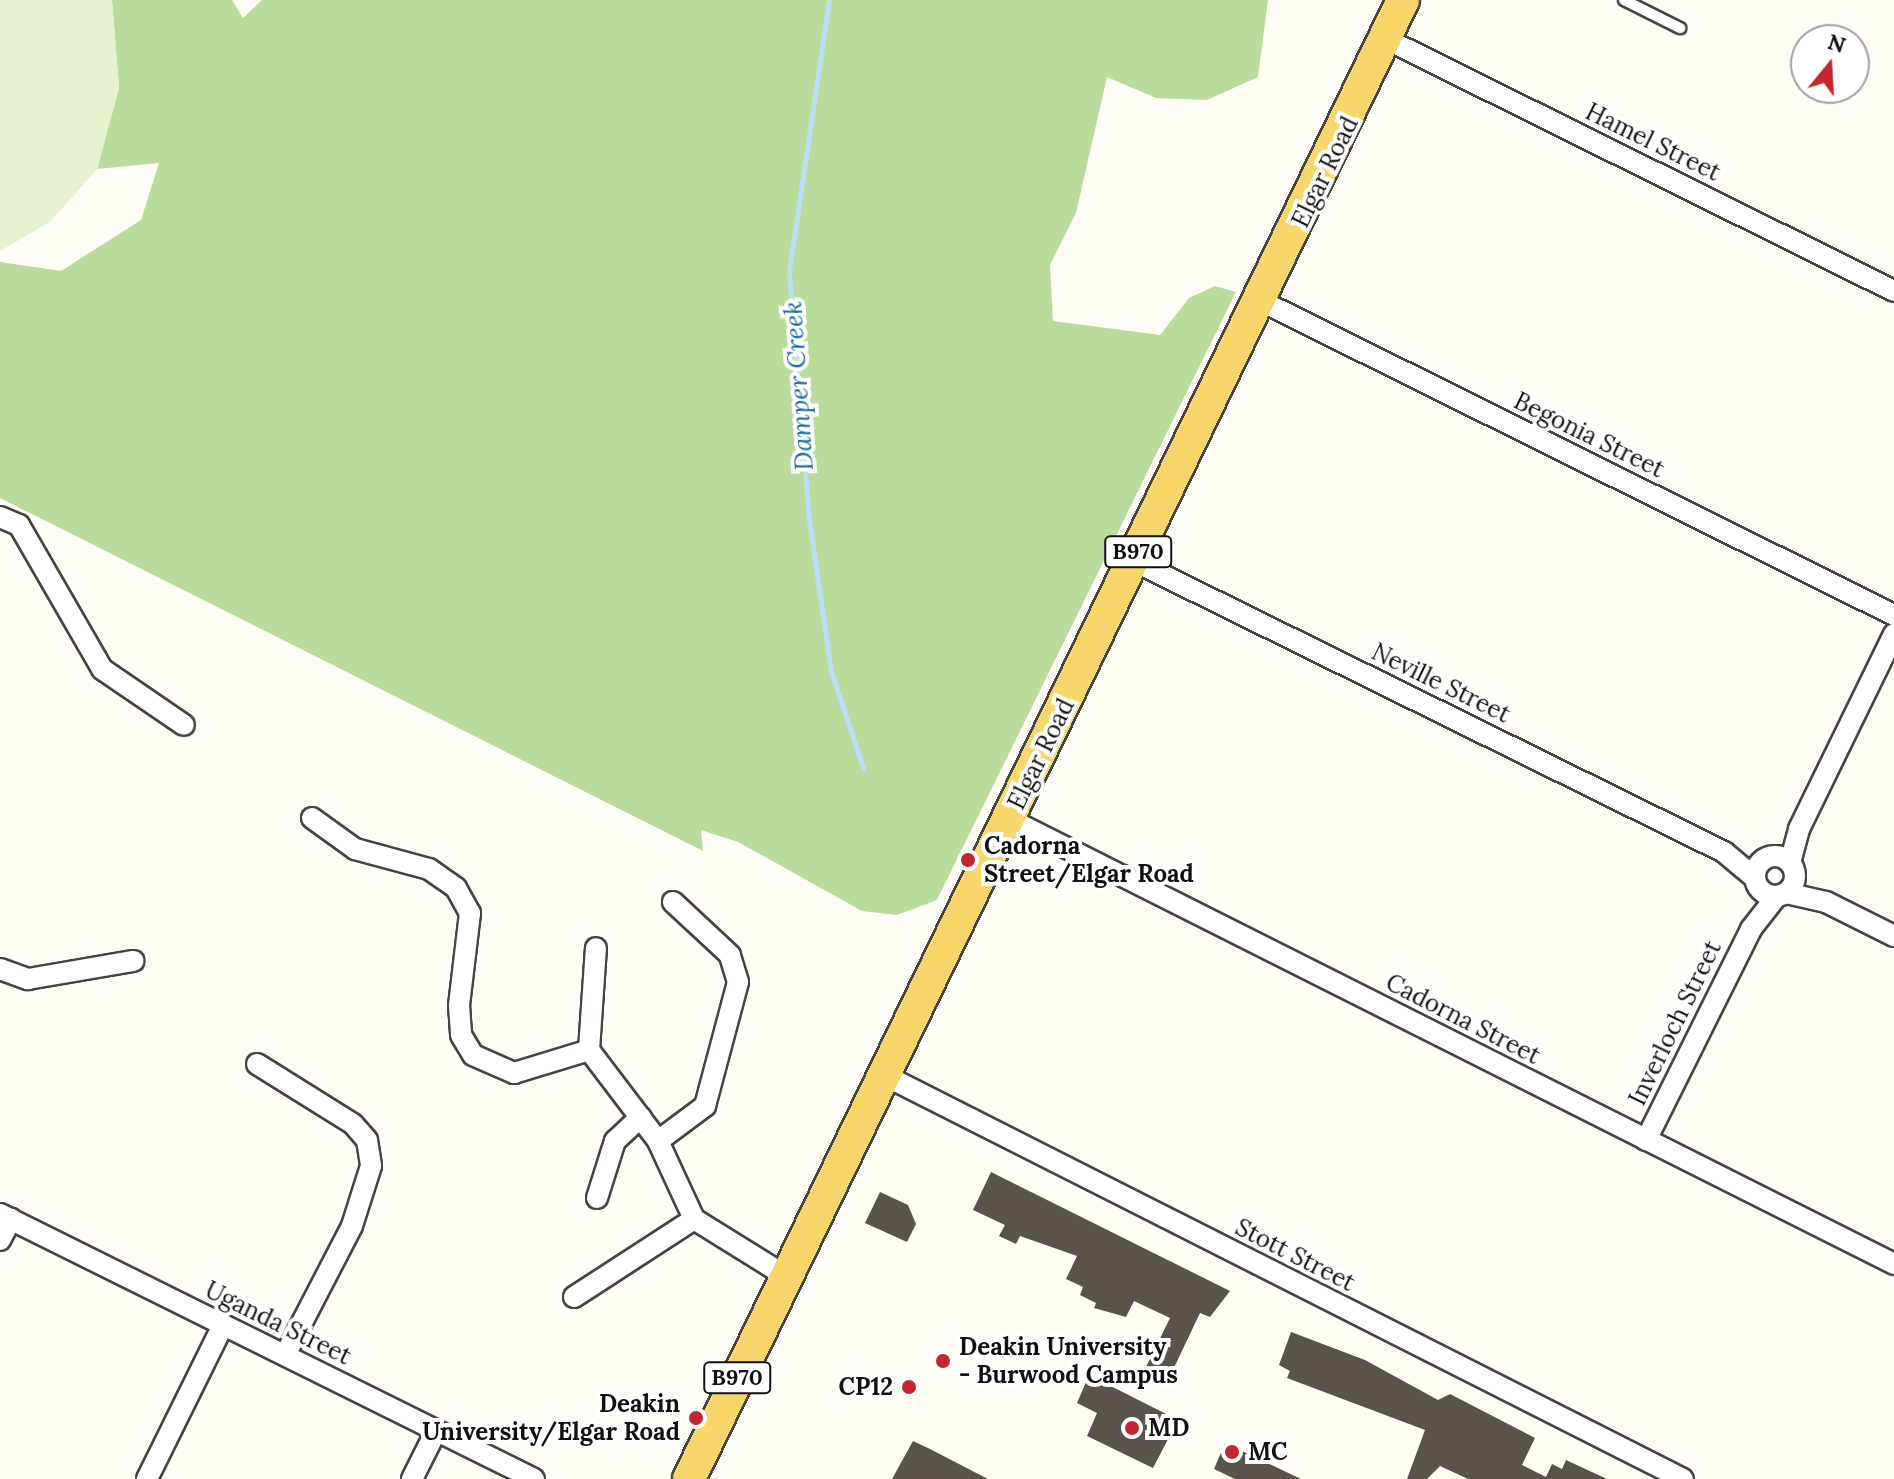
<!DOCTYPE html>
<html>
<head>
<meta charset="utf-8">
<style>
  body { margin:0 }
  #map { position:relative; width:1894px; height:1479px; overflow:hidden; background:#fffdf5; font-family:Lora,serif }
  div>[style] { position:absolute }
  .forest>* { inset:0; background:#b9dc9c }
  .pitch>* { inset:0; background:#e6f2cf }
  .stream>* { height:5px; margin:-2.5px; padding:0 2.5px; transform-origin:2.5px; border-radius:2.5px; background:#b9e0f7 }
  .building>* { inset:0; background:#5a524d }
  .roads { filter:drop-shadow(2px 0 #444) drop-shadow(-2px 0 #444) drop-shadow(0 2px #444) drop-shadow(0 -2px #444) }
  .lane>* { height:10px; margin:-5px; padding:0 5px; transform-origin:5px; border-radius:5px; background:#fff }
  .street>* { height:20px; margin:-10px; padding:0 10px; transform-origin:10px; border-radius:10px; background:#fff }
  .street>.ring { margin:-10px; padding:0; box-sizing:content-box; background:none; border:20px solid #fff; border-radius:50% }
  .primary>* { height:32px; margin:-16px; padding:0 16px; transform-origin:16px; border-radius:16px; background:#f9d66b }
  .dots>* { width:22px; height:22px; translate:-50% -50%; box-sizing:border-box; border:4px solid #fff; border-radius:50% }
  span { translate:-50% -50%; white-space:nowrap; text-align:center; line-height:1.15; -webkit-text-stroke:8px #fff; paint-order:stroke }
  .shield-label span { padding:2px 6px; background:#fff; border:2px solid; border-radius:6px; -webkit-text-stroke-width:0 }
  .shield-label { font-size:22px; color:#111; font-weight:700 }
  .street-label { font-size:24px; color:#111 }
  .poi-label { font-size:24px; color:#111; font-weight:700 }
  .left { translate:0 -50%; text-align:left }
  .right { translate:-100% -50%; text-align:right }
  .water-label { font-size:26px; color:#1768a6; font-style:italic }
  .north { position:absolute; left:1790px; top:24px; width:80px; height:80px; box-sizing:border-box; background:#fff; border:2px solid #a0a0a0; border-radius:50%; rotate:18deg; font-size:22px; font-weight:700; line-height:32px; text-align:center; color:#111 }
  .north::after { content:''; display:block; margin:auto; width:28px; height:36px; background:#c4262e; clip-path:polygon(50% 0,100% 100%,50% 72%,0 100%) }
</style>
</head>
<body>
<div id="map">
  <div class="forest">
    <div style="clip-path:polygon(112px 0,232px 0,243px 18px,262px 0,1268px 0,1258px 77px,1207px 100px,1156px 98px,1107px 77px,1076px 213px,1050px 265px,1053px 321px,1160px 335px,1189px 298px,1215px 286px,1236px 292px,937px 900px,897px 915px,862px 911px,738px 842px,701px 830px,703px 851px,0 498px,0 262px,61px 271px,141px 220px,159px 163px,97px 169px,119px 88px)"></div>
  </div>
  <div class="pitch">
    <div style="clip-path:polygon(0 0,112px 0,119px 88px,97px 169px,50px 222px,0 251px)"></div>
  </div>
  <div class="stream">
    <div style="left:829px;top:0;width:275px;rotate:98.4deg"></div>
    <div style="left:789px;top:272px;width:248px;rotate:85.4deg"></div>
    <div style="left:809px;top:519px;width:154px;rotate:81.8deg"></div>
    <div style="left:831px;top:671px;width:102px;rotate:71.7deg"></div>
  </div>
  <div class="building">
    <div style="clip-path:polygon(991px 1172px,1230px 1291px,1210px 1317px,1200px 1313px,1171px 1374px,1146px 1367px,1170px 1318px,1134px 1301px,1126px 1317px,1094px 1308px,1096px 1303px,1080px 1295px,1083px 1287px,1066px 1279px,1077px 1256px,1020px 1236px,1016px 1244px,999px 1236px,1005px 1225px,973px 1210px)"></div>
    <div style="clip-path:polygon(880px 1192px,908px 1205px,916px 1224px,907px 1242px,865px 1223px)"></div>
    <div style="clip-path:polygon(1291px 1332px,1365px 1360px,1438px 1400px,1450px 1394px,1535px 1438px,1522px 1465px,1546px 1477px,1552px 1464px,1562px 1469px,1566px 1460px,1607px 1479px,1468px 1479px,1440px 1466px,1427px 1479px,1407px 1479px,1425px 1430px,1287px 1378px,1290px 1371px,1279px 1365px)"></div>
    <div style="clip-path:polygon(1089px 1375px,1178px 1420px,1153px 1468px,1087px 1436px,1097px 1413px,1077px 1403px)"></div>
    <div style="clip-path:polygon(913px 1441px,930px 1449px,988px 1479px,892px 1479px)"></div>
    <div style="clip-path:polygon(1225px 1443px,1301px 1479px,1235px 1479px,1214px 1469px)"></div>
  </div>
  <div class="roads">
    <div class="lane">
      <div style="left:1624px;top:0;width:63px;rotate:26.6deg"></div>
    </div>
    <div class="street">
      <div style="left:1388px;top:40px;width:565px;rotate:26.38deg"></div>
      <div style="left:1261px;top:301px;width:707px;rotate:26.38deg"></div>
      <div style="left:0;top:517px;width:21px;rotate:23deg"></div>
      <div style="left:19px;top:525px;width:166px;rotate:60deg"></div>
      <div style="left:102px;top:669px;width:99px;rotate:34.3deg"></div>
      <div style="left:1134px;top:561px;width:658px;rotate:26.25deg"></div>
      <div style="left:1724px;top:852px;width:39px;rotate:40deg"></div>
      <div style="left:312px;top:818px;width:53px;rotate:35.8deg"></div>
      <div style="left:355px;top:849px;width:77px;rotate:15.1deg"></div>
      <div style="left:429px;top:869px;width:33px;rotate:35deg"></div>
      <div style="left:456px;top:888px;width:29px;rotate:61deg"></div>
      <div style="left:470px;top:913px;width:93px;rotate:96.8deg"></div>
      <div style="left:459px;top:1005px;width:30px;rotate:86deg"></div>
      <div style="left:461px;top:1035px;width:23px;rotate:59deg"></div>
      <div style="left:473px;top:1055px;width:45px;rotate:23.7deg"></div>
      <div style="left:514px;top:1073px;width:78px;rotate:-17deg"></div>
      <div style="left:589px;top:1050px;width:114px;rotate:52.8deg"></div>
      <div style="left:658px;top:1141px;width:86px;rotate:65.2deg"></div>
      <div style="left:694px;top:1219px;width:108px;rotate:31.8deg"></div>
      <div style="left:1009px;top:819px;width:991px;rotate:26.69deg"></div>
      <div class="ring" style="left:1755px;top:856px;width:20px;height:20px"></div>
      <div style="left:1790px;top:863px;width:35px;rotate:-75deg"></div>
      <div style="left:1799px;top:829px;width:217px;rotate:-64deg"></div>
      <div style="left:1786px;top:893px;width:41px;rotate:12.7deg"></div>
      <div style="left:1826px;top:902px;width:76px;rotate:26.6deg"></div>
      <div style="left:0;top:969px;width:30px;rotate:20deg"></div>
      <div style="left:28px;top:979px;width:107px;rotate:-9.7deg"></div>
      <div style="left:589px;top:1050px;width:102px;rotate:-86.1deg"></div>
      <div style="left:257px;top:1064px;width:113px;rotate:32deg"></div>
      <div style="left:353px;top:1124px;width:21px;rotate:49deg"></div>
      <div style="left:367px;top:1140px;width:26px;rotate:81deg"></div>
      <div style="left:371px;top:1166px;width:63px;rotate:107.6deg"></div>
      <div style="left:352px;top:1226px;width:145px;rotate:117.4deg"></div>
      <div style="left:884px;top:1075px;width:895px;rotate:26.82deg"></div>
      <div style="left:1646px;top:1140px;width:236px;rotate:-63.5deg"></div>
      <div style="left:1751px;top:929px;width:41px;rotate:-52deg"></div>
      <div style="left:658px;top:1141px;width:59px;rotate:-36.7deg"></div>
      <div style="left:705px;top:1106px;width:128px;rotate:-75.1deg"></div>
      <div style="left:738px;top:982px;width:28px;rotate:-107deg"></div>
      <div style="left:730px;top:955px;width:78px;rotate:-137.1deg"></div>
      <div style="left:597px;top:1198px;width:60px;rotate:-72.5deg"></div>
      <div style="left:615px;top:1141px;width:35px;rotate:-43deg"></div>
      <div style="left:0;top:1214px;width:596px;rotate:26.39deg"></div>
      <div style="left:0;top:1240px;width:24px;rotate:-62deg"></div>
      <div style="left:574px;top:1297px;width:143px;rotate:-33deg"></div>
      <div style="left:147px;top:1479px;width:172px;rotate:-63.7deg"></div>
      <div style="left:412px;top:1479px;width:54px;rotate:-63.4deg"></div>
    </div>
    <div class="primary">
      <div style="left:689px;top:1479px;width:1642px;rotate:-64.23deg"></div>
    </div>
  </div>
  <div class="dots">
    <div style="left:968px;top:860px;background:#c4262e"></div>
    <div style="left:943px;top:1361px;background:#c4262e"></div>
    <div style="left:909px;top:1387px;background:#c4262e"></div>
    <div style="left:696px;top:1418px;background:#c4262e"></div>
    <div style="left:1132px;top:1428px;background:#c4262e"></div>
    <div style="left:1232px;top:1452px;background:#c4262e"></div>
  </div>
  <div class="shield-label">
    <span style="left:1138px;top:552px">B970</span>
    <span style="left:737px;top:1378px">B970</span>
  </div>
  <div class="street-label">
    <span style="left:1653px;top:142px;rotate:26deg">Hamel Street</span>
    <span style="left:1325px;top:172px;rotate:-64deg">Elgar Road</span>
    <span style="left:1589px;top:435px;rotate:26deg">Begonia Street</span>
    <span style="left:1441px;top:683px;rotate:26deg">Neville Street</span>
    <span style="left:1041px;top:754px;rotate:-64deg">Elgar Road</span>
    <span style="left:1463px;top:1019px;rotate:27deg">Cadorna Street</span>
    <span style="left:1675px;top:1023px;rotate:-64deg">Inverloch Street</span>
    <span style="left:1295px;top:1255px;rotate:27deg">Stott Street</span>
    <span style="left:278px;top:1323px;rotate:26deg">Uganda Street</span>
  </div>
  <div class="poi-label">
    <span class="left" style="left:984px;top:860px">Cadorna<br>Street/Elgar Road</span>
    <span class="left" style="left:959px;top:1361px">Deakin University<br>- Burwood Campus</span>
    <span class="right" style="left:893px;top:1387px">CP12</span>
    <span class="right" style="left:680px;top:1418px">Deakin<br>University/Elgar Road</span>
    <span class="left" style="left:1148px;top:1428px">MD</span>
    <span class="left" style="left:1248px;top:1452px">MC</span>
  </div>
  <div class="water-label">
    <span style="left:798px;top:386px;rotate:-94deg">Damper Creek</span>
  </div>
  <div class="north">N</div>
</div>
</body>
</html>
